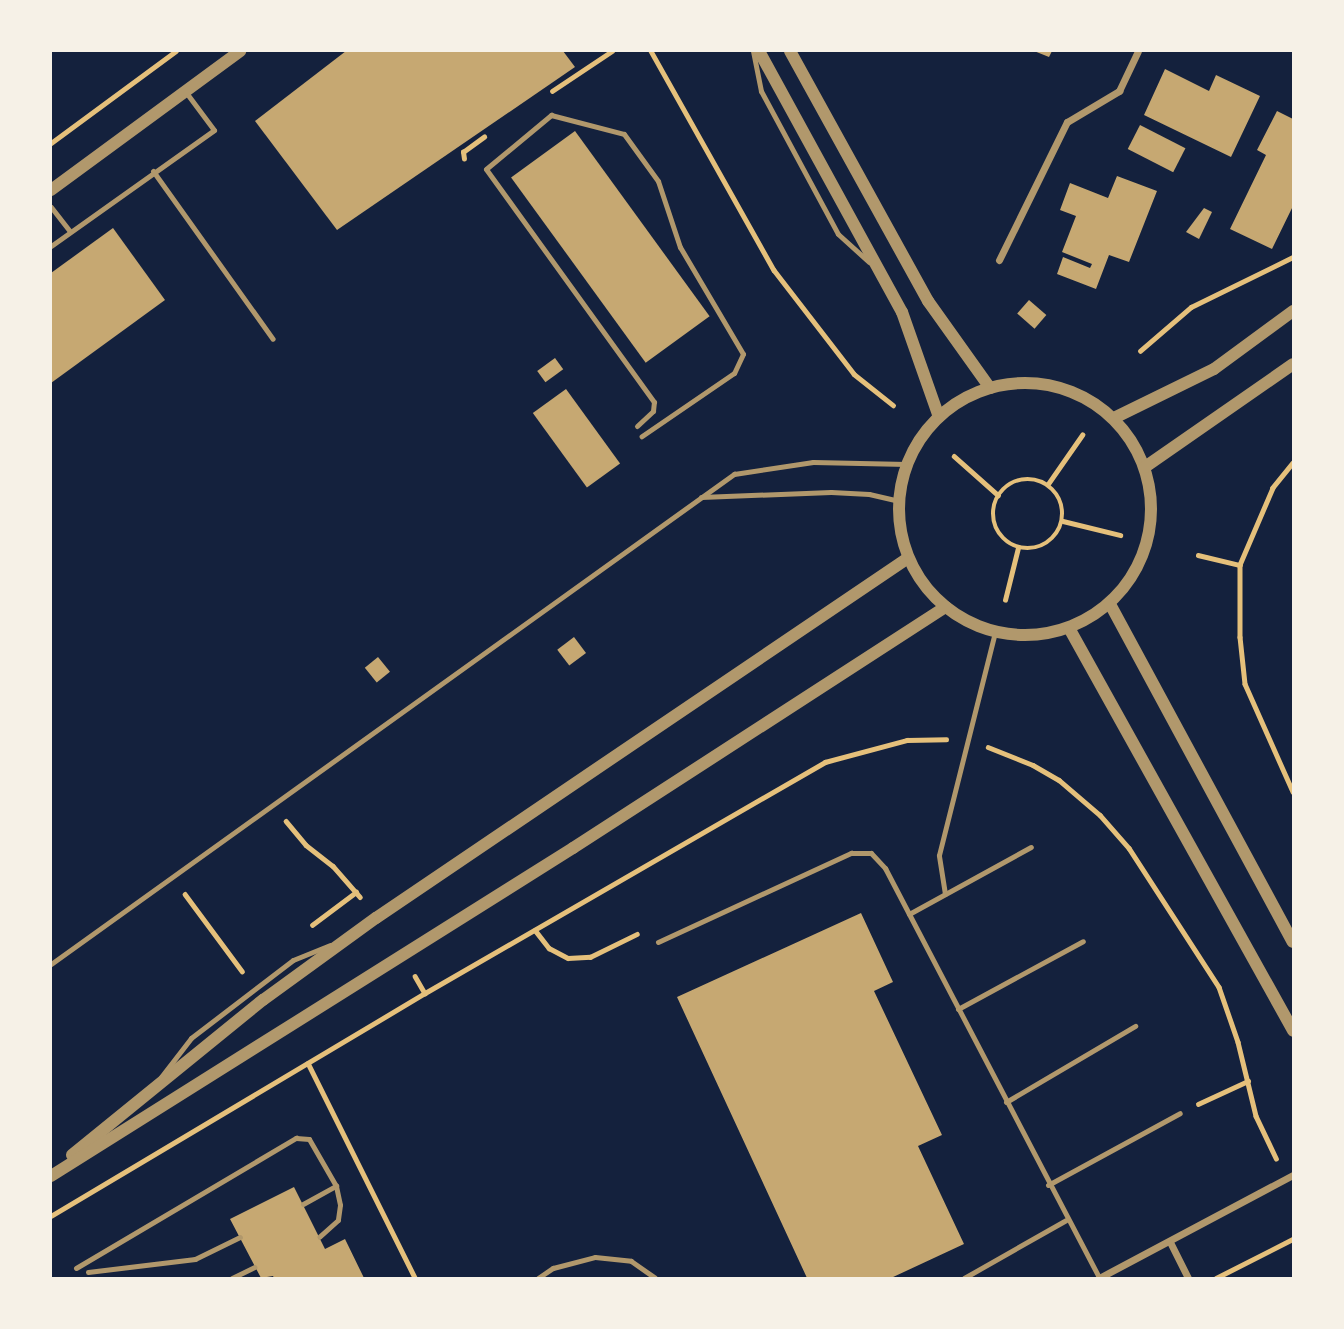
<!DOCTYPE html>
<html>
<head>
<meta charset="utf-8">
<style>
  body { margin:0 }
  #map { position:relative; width:1344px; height:1329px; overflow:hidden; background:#14213d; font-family:Overpass,sans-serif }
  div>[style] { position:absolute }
  .building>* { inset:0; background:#c6a872; transform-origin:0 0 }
  .path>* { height:4.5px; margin:-2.25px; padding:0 2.25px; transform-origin:2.25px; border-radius:2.25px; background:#e5c07b }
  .path>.ring { margin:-2.25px; padding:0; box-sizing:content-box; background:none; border:4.5px solid #e5c07b; border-radius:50% }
  .service>* { height:5px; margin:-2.5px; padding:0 2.5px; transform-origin:2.5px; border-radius:2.5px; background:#b1986c }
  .minor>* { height:7px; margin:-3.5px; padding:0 3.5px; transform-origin:3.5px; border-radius:3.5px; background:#b1986c }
  .tertiary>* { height:12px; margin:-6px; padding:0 6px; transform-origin:6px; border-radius:6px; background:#b1986c }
  .tertiary>.ring { margin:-6px; padding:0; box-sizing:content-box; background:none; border:12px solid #b1986c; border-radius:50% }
  span { translate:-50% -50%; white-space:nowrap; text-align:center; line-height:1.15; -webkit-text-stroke:5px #f6f1e7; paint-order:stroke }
  .frame { position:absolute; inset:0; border:52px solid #f6f1e7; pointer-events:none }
</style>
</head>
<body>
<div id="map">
  <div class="building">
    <div style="clip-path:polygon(346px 51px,563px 51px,575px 67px,337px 230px,255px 121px)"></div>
    <div style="clip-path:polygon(1034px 51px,1052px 51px,1049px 57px)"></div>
    <div style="clip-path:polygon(1165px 69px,1209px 91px,1216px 75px,1260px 96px,1231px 157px,1144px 115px)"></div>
    <div style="clip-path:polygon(1277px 111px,1293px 119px,1293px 206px,1272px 249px,1230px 229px,1266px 155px,1257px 150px)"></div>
    <div style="left:1140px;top:125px;width:51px;height:27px;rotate:27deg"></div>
    <div style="left:575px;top:131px;width:229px;height:79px;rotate:54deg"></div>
    <div style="clip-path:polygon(1117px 176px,1157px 191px,1129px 262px,1109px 255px,1096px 289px,1057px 274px,1063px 257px,1090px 268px,1092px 264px,1062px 252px,1076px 216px,1060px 210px,1070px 183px,1108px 198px)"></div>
    <div style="clip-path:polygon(1204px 208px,1212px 212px,1199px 239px,1186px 232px)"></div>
    <div style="clip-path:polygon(113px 228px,165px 300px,51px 383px,51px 273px)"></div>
    <div style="left:1029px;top:300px;width:23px;height:18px;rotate:41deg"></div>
    <div style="left:555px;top:358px;width:14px;height:22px;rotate:54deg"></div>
    <div style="left:566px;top:389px;width:92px;height:41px;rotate:54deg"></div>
    <div style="left:574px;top:637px;width:20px;height:21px;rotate:53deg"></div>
    <div style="left:378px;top:657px;width:19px;height:17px;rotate:51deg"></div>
    <div style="clip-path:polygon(861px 913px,893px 982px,874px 991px,942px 1135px,918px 1146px,964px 1244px,891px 1278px,807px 1278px,677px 997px)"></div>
    <div style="clip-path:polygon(294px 1187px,325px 1249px,345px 1239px,364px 1278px,274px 1278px,273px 1276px,261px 1278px,230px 1219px)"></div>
  </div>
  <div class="path">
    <div style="left:651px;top:51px;width:251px;rotate:60.7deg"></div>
    <div style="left:774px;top:270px;width:131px;rotate:52.4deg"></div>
    <div style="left:854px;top:374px;width:50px;rotate:38.5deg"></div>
    <div style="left:552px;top:91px;width:72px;rotate:-33.7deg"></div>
    <div style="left:51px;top:143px;width:155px;rotate:-36.4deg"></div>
    <div style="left:464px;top:159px;width:7px;rotate:-98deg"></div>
    <div style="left:463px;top:152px;width:26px;rotate:-36deg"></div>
    <div style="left:1140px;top:351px;width:67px;rotate:-40.8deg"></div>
    <div style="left:1191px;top:307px;width:114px;rotate:-26.1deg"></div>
    <div style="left:954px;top:456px;width:59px;rotate:41.6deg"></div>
    <div style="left:1293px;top:463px;width:32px;rotate:129deg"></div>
    <div style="left:1273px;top:488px;width:84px;rotate:113.2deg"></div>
    <div style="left:1240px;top:565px;width:72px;rotate:90deg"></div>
    <div style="left:1240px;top:637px;width:47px;rotate:83.9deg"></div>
    <div style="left:1245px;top:684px;width:118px;rotate:66deg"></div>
    <div class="ring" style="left:993px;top:479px;width:65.5px;height:65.5px"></div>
    <div style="left:1048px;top:484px;width:60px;rotate:-55.2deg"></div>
    <div style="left:1063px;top:521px;width:59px;rotate:13.8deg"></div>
    <div style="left:1198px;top:555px;width:43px;rotate:13.4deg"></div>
    <div style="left:1005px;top:600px;width:54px;rotate:-76deg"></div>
    <div style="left:988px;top:747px;width:48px;rotate:21.8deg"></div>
    <div style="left:1033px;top:765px;width:30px;rotate:30deg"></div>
    <div style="left:1059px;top:780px;width:54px;rotate:40.5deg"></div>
    <div style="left:1100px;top:815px;width:44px;rotate:48.7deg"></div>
    <div style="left:1129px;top:848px;width:166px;rotate:57.1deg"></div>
    <div style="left:1219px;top:987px;width:58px;rotate:70.9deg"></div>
    <div style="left:1238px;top:1042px;width:76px;rotate:76.3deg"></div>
    <div style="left:1256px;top:1116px;width:47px;rotate:64.5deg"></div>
    <div style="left:286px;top:821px;width:31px;rotate:50deg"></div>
    <div style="left:306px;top:845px;width:34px;rotate:38deg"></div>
    <div style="left:333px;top:866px;width:41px;rotate:48.9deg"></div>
    <div style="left:185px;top:894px;width:96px;rotate:53.5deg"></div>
    <div style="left:312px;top:925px;width:55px;rotate:-36.9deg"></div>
    <div style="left:535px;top:930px;width:23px;rotate:52deg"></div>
    <div style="left:549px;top:948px;width:21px;rotate:28deg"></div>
    <div style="left:568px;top:958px;width:22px;rotate:-3deg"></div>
    <div style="left:590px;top:957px;width:52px;rotate:-26.1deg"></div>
    <div style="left:415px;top:976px;width:20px;rotate:60deg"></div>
    <div style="left:308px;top:1063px;width:240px;rotate:63.5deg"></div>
    <div style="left:1198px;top:1104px;width:55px;rotate:-24.7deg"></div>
    <div style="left:51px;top:1216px;width:435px;rotate:-30.8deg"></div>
    <div style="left:425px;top:993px;width:462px;rotate:-30deg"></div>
    <div style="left:825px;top:762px;width:85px;rotate:-15deg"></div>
    <div style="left:907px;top:740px;width:39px;rotate:-1deg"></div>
    <div style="left:1216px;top:1278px;width:86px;rotate:-26.9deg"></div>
  </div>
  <div class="service">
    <div style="left:753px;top:51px;width:41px;rotate:78.7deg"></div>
    <div style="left:761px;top:91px;width:162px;rotate:61.7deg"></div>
    <div style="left:838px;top:234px;width:42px;rotate:42.1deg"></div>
    <div style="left:153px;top:171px;width:206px;rotate:54.5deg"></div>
    <div style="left:51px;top:207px;width:31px;rotate:52deg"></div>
    <div style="left:51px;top:246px;width:200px;rotate:-35.4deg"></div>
    <div style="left:214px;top:130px;width:49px;rotate:-126.6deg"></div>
    <div style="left:637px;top:426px;width:22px;rotate:-43deg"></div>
    <div style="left:653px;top:411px;width:9px;rotate:-84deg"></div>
    <div style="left:654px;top:402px;width:287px;rotate:-125.8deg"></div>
    <div style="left:486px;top:169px;width:85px;rotate:-39.7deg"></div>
    <div style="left:551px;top:115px;width:75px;rotate:14.6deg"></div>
    <div style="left:624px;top:134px;width:58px;rotate:54.1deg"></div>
    <div style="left:658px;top:181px;width:70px;rotate:71.6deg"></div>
    <div style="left:680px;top:247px;width:124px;rotate:59.5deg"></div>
    <div style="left:743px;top:354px;width:21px;rotate:115deg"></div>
    <div style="left:734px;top:373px;width:112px;rotate:145.6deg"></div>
    <div style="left:701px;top:497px;width:130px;rotate:-2.2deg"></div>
    <div style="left:831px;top:492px;width:38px;rotate:3deg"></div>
    <div style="left:869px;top:494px;width:31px;rotate:13deg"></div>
    <div style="left:945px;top:894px;width:39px;rotate:-99deg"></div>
    <div style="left:939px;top:855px;width:230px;rotate:-75.9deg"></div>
    <div style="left:909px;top:914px;width:139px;rotate:-28.8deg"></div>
    <div style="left:658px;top:942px;width:213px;rotate:-24.8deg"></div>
    <div style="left:851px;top:853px;width:20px"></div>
    <div style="left:871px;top:853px;width:21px;rotate:47deg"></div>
    <div style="left:885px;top:868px;width:462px;rotate:62.4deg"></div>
    <div style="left:51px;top:964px;width:841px;rotate:-35.66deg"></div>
    <div style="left:734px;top:474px;width:80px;rotate:-8.6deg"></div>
    <div style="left:813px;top:462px;width:94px;rotate:1.2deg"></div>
    <div style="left:958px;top:1009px;width:142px;rotate:-28.5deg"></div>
    <div style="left:161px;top:1077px;width:49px;rotate:-52.4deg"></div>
    <div style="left:191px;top:1038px;width:128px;rotate:-37.4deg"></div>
    <div style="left:293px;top:960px;width:40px;rotate:-22deg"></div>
    <div style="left:1006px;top:1102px;width:150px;rotate:-30.5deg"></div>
    <div style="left:1048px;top:1185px;width:150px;rotate:-28.6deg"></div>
    <div style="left:303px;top:1204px;width:38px;rotate:-29deg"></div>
    <div style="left:76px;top:1268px;width:256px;rotate:-30.6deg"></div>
    <div style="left:296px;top:1138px;width:13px;rotate:4deg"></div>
    <div style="left:309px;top:1139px;width:54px;rotate:60.1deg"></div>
    <div style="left:336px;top:1186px;width:19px;rotate:78deg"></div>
    <div style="left:340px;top:1205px;width:15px;rotate:98deg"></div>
    <div style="left:338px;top:1220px;width:25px;rotate:138deg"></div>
    <div style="left:88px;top:1272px;width:108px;rotate:-6.9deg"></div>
    <div style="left:195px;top:1259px;width:50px;rotate:-26.1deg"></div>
    <div style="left:232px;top:1278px;width:25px;rotate:-26deg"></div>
    <div style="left:538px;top:1278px;width:18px;rotate:-34deg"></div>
    <div style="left:553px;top:1268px;width:43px;rotate:-14.7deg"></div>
    <div style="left:595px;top:1257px;width:36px;rotate:6deg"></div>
    <div style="left:631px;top:1261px;width:29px;rotate:35deg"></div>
    <div style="left:964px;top:1278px;width:117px;rotate:-29.6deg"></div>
  </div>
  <div class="minor">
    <div style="left:999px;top:260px;width:154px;rotate:-63.8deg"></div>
    <div style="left:1067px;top:122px;width:61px;rotate:-30.8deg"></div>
    <div style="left:1119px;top:91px;width:44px;rotate:-64.6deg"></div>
    <div style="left:1170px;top:1242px;width:40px;rotate:63.4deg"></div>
    <div style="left:1099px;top:1278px;width:220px;rotate:-28deg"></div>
  </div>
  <div class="tertiary">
    <div style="left:759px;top:51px;width:298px;rotate:61.3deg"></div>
    <div style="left:902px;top:312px;width:111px;rotate:70.6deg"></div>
    <div style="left:790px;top:51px;width:286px;rotate:61.1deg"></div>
    <div style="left:928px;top:301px;width:107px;rotate:54.5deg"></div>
    <div style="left:51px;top:190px;width:235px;rotate:-36.3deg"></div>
    <div class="ring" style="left:899px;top:383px;width:240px;height:240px"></div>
    <div style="left:1114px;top:418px;width:111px;rotate:-26.1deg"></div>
    <div style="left:1214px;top:369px;width:98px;rotate:-36.3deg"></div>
    <div style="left:1145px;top:467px;width:180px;rotate:-34.8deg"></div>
    <div style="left:1110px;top:604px;width:384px;rotate:61.6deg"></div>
    <div style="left:1069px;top:628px;width:461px;rotate:60.9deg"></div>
    <div style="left:72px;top:1155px;width:246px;rotate:-39.1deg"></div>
    <div style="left:263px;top:1000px;width:140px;rotate:-36deg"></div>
    <div style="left:376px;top:918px;width:642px;rotate:-34.09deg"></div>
    <div style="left:51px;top:1176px;width:616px;rotate:-32.14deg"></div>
    <div style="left:573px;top:848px;width:444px;rotate:-32.9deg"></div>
  </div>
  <div class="frame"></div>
</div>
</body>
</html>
